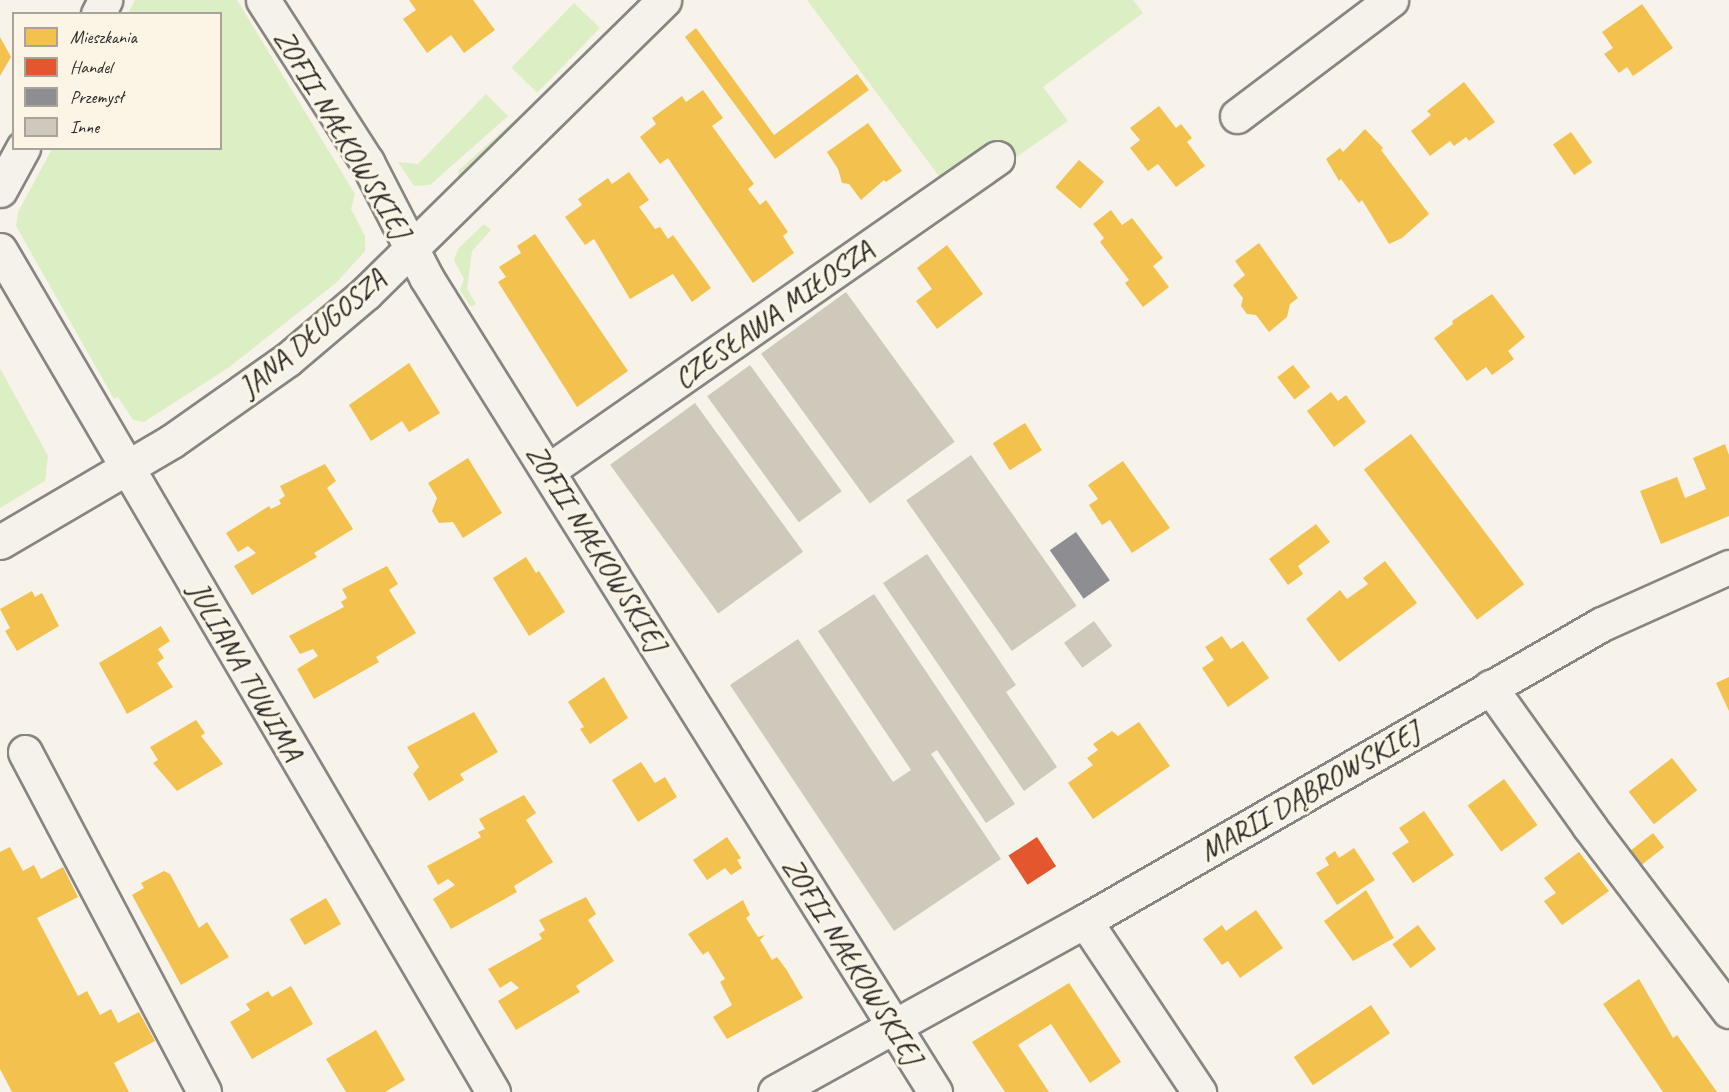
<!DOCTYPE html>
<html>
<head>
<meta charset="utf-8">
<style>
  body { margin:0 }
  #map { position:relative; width:1729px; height:1092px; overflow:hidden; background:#f7f3ea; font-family:Caveat,sans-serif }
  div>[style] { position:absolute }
  .green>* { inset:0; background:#dceec3; transform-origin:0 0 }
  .homes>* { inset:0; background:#f2c14e; transform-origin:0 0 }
  .shops>* { inset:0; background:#e4572e; transform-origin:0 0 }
  .industry>* { inset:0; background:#8d8d92; transform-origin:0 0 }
  .building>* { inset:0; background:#cfc9bc; transform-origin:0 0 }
  .roads { filter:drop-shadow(2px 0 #878581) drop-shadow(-2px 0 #878581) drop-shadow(0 2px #878581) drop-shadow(0 -2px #878581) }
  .minor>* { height:33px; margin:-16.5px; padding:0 16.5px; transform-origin:16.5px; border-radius:16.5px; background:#f5f2ec }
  span { translate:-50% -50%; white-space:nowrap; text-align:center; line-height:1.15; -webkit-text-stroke:6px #fcf5e5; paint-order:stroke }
  .street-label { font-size:30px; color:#2b2b2b }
  .legend { position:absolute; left:12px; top:12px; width:210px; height:138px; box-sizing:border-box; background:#fcf5e5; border:2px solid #a8a49b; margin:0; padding:8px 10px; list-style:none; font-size:18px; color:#2b2b2b }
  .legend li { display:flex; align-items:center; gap:12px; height:30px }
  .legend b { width:30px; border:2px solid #a8a49b }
</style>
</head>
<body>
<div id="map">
  <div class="green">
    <div style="clip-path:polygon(135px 0,237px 0,355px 194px,351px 209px,365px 236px,365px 251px,336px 283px,228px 368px,144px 422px,133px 420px,118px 397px,114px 399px,16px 226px,18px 212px,52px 149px,220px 148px,220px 14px,128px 13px)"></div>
    <div style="clip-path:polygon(807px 0,1133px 0,1143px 13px,1043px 87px,1068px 121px,1012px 160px,997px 140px,942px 180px)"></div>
    <div style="left:574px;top:3px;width:36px;height:90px;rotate:44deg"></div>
    <div style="clip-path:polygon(486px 94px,508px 116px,430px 185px,414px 186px,398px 162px,418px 164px)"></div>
    <div style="clip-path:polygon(526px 110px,526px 117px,458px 179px,459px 170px)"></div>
    <div style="clip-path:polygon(484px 224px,491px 230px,472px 251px,467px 289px,476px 304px,471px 307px,460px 290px,464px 279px,454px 260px,458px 249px)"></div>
    <div style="clip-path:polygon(0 368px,48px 456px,45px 481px,0 508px)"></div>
    <div style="clip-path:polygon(1669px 900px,1729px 979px,1729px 993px,1661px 908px)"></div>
  </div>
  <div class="homes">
    <div style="clip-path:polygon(409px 0,473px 0,495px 30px,464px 53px,451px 35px,427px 53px,403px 19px,416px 10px)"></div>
    <div style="clip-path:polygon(1642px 4px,1673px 48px,1633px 76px,1627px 67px,1619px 73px,1604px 54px,1613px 48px,1602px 32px)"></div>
    <div style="clip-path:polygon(696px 28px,774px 135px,857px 74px,869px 90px,775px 159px,685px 37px)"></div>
    <div style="clip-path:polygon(0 37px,11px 57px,0 76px)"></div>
    <div style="clip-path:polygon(1464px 82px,1495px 122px,1469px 141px,1466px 137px,1454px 146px,1450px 141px,1430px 156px,1411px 131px,1431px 115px,1427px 111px)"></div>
    <div style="clip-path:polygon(703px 90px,723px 118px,712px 126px,754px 184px,748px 189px,760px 205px,766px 200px,788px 232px,783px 236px,794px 253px,753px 283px,668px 158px,660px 164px,640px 137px,656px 124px,652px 118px,682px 96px,686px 102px)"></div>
    <div style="clip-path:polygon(1159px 106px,1176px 128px,1181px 124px,1192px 138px,1187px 142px,1205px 166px,1176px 187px,1158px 164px,1148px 171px,1130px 148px,1140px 140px,1130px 128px)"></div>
    <div style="clip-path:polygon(868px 123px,902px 171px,886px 182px,884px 180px,861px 200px,849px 184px,842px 183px,838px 169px,827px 152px)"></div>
    <div style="clip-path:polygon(1365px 129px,1383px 148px,1381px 150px,1429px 214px,1402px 238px,1389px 244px,1362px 200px,1359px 203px,1341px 179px,1339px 181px,1326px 159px,1340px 148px,1343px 152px)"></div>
    <div style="left:1571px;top:132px;width:37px;height:22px;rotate:55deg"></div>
    <div style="left:1079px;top:160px;width:33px;height:36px;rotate:41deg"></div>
    <div style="clip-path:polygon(629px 172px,649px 200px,639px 207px,655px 229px,660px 227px,668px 239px,673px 235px,711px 288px,692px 302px,673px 274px,630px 299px,594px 239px,585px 245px,565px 217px,582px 205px,578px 199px,608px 178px,612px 184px)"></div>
    <div style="clip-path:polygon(1111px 210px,1122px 225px,1132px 218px,1163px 258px,1153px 266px,1169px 287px,1143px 307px,1125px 283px,1129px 280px,1100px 242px,1104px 238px,1093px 224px)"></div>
    <div style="clip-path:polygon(535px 234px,628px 371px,577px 407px,498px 282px,506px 277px,499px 267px,521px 253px,517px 246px)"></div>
    <div style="clip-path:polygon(1259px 243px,1298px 298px,1290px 304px,1287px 317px,1269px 332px,1256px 315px,1247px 314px,1241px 306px,1243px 298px,1233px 285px,1245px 275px,1235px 261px)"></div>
    <div style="clip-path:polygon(947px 245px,983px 294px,937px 329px,916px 301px,932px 289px,917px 268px)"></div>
    <div style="clip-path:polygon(1492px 294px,1525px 337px,1508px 351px,1514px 359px,1492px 375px,1486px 367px,1467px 381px,1434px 338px,1453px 324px,1452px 321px)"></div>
    <div style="clip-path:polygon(409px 363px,440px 413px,409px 432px,402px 421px,371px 441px,349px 405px)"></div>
    <div style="left:1293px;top:365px;width:28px;height:20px;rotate:52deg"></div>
    <div style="clip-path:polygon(1331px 392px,1338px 401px,1346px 395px,1366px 422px,1334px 447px,1307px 411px)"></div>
    <div style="left:1025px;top:423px;width:32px;height:38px;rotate:58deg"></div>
    <div style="left:1411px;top:434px;width:188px;height:59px;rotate:53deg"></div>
    <div style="clip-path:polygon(1725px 444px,1729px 455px,1729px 516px,1661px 544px,1640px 491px,1677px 477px,1685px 498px,1706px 489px,1693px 458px)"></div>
    <div style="clip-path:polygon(468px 458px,502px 513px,463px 538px,453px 522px,439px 523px,432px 511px,437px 498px,428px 483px)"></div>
    <div style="clip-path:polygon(1123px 461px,1170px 528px,1132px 553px,1110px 520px,1102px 525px,1089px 505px,1098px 499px,1088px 485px)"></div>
    <div style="clip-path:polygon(325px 464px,336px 481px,327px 488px,353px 529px,314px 553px,317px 557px,252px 595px,234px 566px,256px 553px,248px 546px,238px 552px,226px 533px,269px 506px,271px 509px,281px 504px,279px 500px,285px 496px,280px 486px)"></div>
    <div style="clip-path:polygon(1316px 524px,1330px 542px,1298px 566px,1303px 574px,1288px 585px,1269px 559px)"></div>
    <div style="clip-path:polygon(526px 557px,536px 573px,539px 571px,565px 612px,529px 636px,493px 578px)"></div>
    <div style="clip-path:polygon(1385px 561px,1417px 603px,1339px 662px,1306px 619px,1340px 590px,1347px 599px,1368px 584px,1363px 578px)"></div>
    <div style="clip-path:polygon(387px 566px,398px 584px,389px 590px,416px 633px,376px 657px,379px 662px,314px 699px,297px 669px,318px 656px,313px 649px,300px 654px,289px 636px,344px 607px,341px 602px,347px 598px,342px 589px)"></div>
    <div style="clip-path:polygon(32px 591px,35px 597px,42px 593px,59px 626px,17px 651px,5px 631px,10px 628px,0 609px)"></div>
    <div style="clip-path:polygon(161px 626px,170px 641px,158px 649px,164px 658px,157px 663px,173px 687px,127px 714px,99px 663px)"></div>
    <div style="clip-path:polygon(1222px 636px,1231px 649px,1243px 641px,1269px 678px,1228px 707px,1202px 668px,1214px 660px,1205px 647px)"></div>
    <div style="clip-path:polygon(604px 677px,628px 718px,590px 744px,580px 729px,584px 727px,568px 702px)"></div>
    <div style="clip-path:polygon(1729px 677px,1729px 711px,1716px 683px)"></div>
    <div style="clip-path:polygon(474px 712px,498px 752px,460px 774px,464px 780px,429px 801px,413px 774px,419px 767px,407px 747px)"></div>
    <div style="clip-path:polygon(196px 720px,205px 733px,201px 736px,223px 764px,177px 791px,153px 763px,158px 760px,150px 747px)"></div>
    <div style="clip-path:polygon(1139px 722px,1170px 766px,1093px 819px,1068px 783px,1093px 765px,1087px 758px,1098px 750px,1093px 744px,1112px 731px,1118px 736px)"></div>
    <div style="left:1672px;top:758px;width:41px;height:55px;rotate:52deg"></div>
    <div style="clip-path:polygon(641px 762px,655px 783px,665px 777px,677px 797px,638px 822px,612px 780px)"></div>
    <div style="left:1504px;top:779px;width:57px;height:45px;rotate:54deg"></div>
    <div style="clip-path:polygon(524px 795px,536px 813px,526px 820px,553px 862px,514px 886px,517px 892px,451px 929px,433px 899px,455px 885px,448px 879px,438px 885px,427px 866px,481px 837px,478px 832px,485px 829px,479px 819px)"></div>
    <div style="clip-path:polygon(1424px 811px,1454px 855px,1413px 883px,1392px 853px,1409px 842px,1399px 828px)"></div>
    <div style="left:1653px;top:833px;width:18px;height:28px;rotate:52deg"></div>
    <div style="clip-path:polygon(727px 837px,741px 858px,737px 860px,742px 868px,731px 875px,725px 868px,707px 880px,693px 860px)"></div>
    <div style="clip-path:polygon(10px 847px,23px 871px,34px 865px,41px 879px,63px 867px,78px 897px,37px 918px,78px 996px,87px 991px,100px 1015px,111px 1009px,118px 1023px,139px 1012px,155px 1041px,114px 1063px,129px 1092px,12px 1092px,0 1069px,0 852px)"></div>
    <div style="clip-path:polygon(1354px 848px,1375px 880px,1337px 905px,1316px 873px,1329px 865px,1325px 858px,1335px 851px,1339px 858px)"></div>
    <div style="clip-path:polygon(1579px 852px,1609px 891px,1562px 925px,1544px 901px,1556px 893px,1544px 878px)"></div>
    <div style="clip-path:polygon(164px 871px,170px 874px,199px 928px,207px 922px,229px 957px,181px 985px,132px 895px,144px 888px,141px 883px)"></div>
    <div style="clip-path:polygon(1366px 890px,1394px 938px,1353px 961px,1324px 921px)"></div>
    <div style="clip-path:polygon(586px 897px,596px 914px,588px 920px,614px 961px,576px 986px,580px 992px,516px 1030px,498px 1001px,519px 988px,511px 981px,500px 988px,488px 969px,542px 939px,539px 934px,545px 930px,539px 920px)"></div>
    <div style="left:326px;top:898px;width:30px;height:42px;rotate:60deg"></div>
    <div style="clip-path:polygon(743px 900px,750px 915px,746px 918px,758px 937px,765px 935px,760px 940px,772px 960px,777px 957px,786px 969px,803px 998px,727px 1039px,713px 1017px,732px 1005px,720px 982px,725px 979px,708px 951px,703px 955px,688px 934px)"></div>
    <div style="clip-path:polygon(1256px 910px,1283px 948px,1240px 978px,1228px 961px,1222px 965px,1203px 939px,1222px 925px,1226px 931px)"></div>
    <div style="left:1418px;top:925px;width:30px;height:32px;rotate:53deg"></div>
    <div style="clip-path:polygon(1639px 979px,1673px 1038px,1677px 1035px,1717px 1092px,1663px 1092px,1603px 1004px)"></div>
    <div style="clip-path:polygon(1069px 983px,1121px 1062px,1090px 1083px,1051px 1024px,1018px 1045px,1049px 1092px,1005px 1092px,972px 1042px)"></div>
    <div style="clip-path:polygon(291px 986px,313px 1024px,252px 1059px,230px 1022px,250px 1010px,246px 1004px,268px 991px,272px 997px)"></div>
    <div style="left:1371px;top:1005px;width:34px;height:93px;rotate:56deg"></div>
    <div style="clip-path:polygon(376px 1030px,405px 1080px,385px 1092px,346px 1092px,326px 1059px)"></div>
  </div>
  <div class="shops">
    <div style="left:1037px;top:837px;width:35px;height:34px;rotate:57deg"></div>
  </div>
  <div class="industry">
    <div style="left:1076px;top:532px;width:59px;height:32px;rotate:55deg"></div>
  </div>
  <div class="building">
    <div style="left:846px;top:292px;width:185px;height:105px;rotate:54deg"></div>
    <div style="left:750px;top:365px;width:156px;height:53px;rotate:54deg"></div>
    <div style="left:695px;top:403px;width:184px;height:105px;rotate:54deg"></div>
    <div style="left:971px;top:455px;width:184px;height:79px;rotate:55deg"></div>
    <div style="clip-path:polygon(927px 554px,1016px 685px,1006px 692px,1057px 767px,1024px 791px,883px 583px)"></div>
    <div style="clip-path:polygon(874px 594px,1015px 804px,986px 823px,937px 750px,931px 754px,1001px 859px,894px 931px,730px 685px,798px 639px,893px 782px,911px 770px,818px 631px)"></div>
    <div style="left:1094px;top:621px;width:31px;height:37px;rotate:54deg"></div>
  </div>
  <div class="roads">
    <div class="minor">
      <div style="left:263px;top:0;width:193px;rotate:57.3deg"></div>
      <div style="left:367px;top:162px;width:129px;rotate:62.8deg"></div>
      <div style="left:426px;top:277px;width:961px;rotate:58.01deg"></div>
      <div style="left:98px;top:14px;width:16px;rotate:-63deg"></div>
      <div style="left:1237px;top:116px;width:193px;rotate:-37deg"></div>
      <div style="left:0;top:190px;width:48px;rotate:-61.3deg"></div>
      <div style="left:0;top:250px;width:976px;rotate:59.65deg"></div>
      <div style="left:549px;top:470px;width:546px;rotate:-34.85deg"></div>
      <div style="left:0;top:542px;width:199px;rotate:-30.4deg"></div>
      <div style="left:172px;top:441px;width:141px;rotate:-35.2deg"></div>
      <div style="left:287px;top:360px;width:104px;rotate:-40.3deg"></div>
      <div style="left:366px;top:293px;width:418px;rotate:-44.5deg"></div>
      <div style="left:1490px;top:687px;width:171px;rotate:54.5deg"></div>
      <div style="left:1589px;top:826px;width:232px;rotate:52.9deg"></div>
      <div style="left:25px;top:752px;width:384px;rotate:62.2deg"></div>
      <div style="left:1085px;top:921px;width:206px;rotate:56.3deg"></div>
      <div style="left:775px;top:1092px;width:354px;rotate:-28.9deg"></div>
      <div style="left:1085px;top:921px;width:596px;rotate:-29.88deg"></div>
      <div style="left:1602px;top:624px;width:139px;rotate:-24.2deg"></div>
    </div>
  </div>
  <div class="street-label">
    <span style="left:343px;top:133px;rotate:59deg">ZOFII NAŁKOWSKIEJ</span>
    <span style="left:773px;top:314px;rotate:-35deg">CZESŁAWA MIŁOSZA</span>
    <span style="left:312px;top:333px;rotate:-40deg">JANA DŁUGOSZA</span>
    <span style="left:597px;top:547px;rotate:58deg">ZOFII NAŁKOWSKIEJ</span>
    <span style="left:246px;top:671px;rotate:60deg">JULIANA TUWIMA</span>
    <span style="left:1309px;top:791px;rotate:-30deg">MARII DĄBROWSKIEJ</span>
    <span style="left:853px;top:960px;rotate:58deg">ZOFII NAŁKOWSKIEJ</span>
  </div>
  <ul class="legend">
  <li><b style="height:16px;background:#f2c14e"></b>Mieszkania</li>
  <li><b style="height:16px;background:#e4572e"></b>Handel</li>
  <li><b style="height:16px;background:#8d8d92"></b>Przemysł</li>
  <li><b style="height:16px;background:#cfc9bc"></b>Inne</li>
  </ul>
</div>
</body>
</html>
